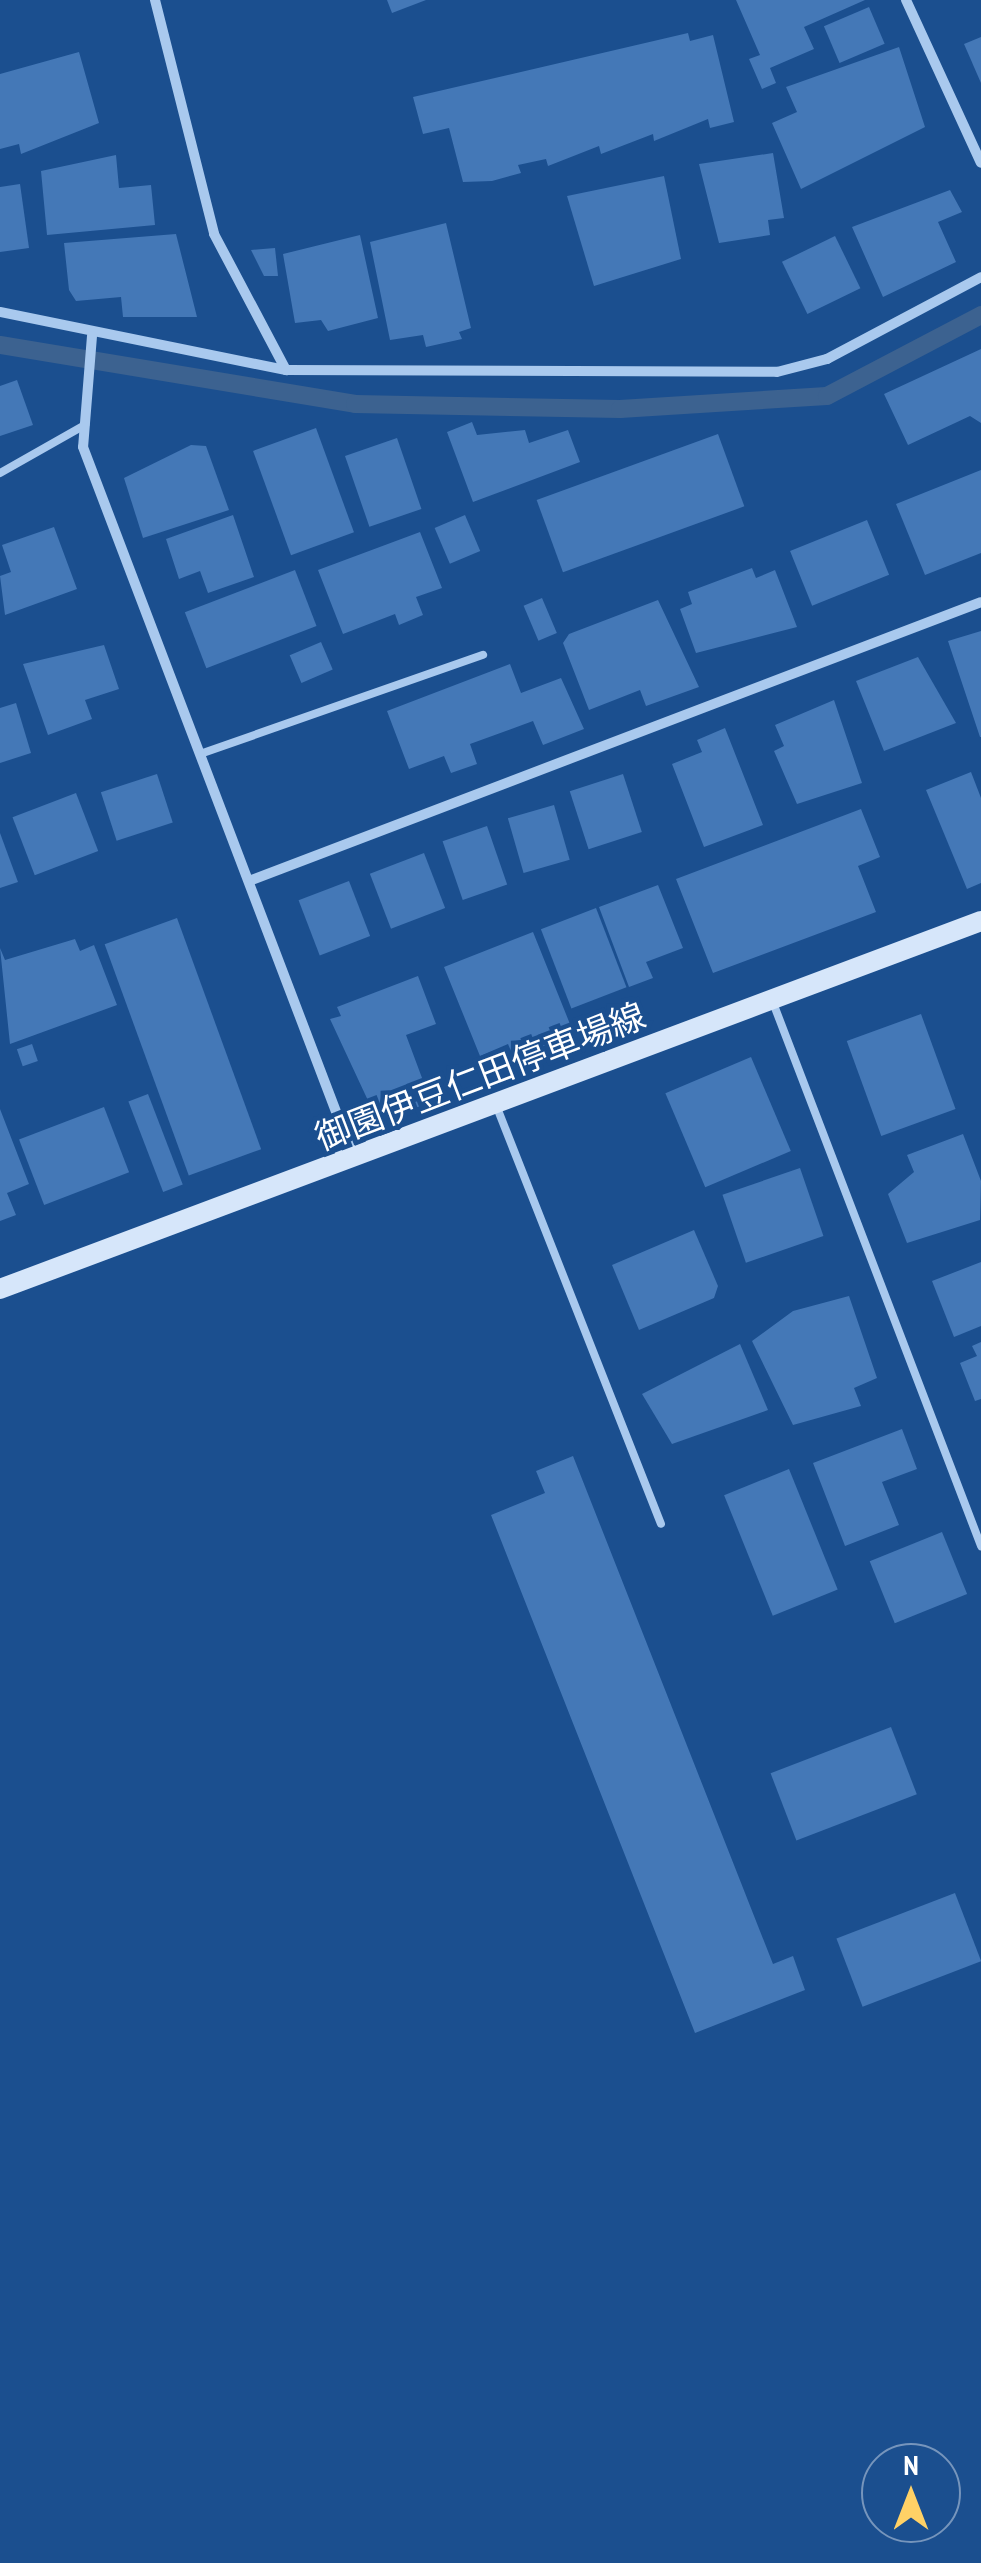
<!DOCTYPE html>
<html>
<head>
<meta charset="utf-8">
<style>
  body { margin:0 }
  #map { position:relative; width:981px; height:2563px; overflow:hidden; background:#1b4f8f; font-family:"PT Sans Narrow","Noto Sans JP",sans-serif }
  div>[style] { position:absolute }
  .stream>* { height:18px; margin:-9px; padding:0 9px; transform-origin:9px; border-radius:9px; background:#3c6290 }
  .building>* { inset:0; background:#4478b7; transform-origin:0 0 }
  .service>* { height:8px; margin:-4px; padding:0 4px; transform-origin:4px; border-radius:4px; background:#a9c9ee }
  .minor>* { height:10px; margin:-5px; padding:0 5px; transform-origin:5px; border-radius:5px; background:#a9c9ee }
  .secondary>* { height:20px; margin:-10px; padding:0 10px; transform-origin:10px; border-radius:10px; background:#d6e6fa }
  span { translate:-50% -50%; white-space:nowrap; text-align:center; line-height:1.15; -webkit-text-stroke:9px #1b4f8f; paint-order:stroke }
  .street-label { font-size:35px; color:#fff }
  .north { position:absolute; left:861px; top:2443px; width:100px; height:100px; box-sizing:border-box; background:#1b4f8f; border:2px solid #7695bc; border-radius:50%; rotate:0deg; font-size:28px; font-weight:700; line-height:40px; text-align:center; color:#fff }
  .north::after { content:''; display:block; margin:auto; width:35px; height:45px; background:#ffd166; clip-path:polygon(50% 0,100% 100%,50% 72%,0 100%) }
</style>
</head>
<body>
<div id="map">
  <div class="stream">
    <div style="left:0;top:345px;width:360px;rotate:9.4deg"></div>
    <div style="left:355px;top:404px;width:265px;rotate:1.1deg"></div>
    <div style="left:620px;top:409px;width:207px;rotate:-3.6deg"></div>
    <div style="left:827px;top:396px;width:174px;rotate:-27.7deg"></div>
  </div>
  <div class="building">
    <div style="clip-path:polygon(387px 0,426px 0,392px 13px)"></div>
    <div style="clip-path:polygon(736px 0,865px 0,804px 27px,814px 49px,770px 68px,776px 83px,762px 89px,749px 59px,760px 55px)"></div>
    <div style="left:869px;top:7px;width:40px;height:49px;rotate:67deg"></div>
    <div style="clip-path:polygon(688px 33px,690px 41px,713px 35px,734px 122px,710px 128px,708px 119px,654px 141px,653px 134px,601px 154px,599px 146px,548px 166px,546px 159px,518px 165px,521px 173px,492px 181px,463px 182px,449px 128px,423px 134px,413px 97px)"></div>
    <div style="clip-path:polygon(981px 37px,981px 83px,964px 44px)"></div>
    <div style="clip-path:polygon(899px 47px,925px 127px,801px 189px,772px 123px,797px 112px,786px 87px)"></div>
    <div style="clip-path:polygon(79px 52px,99px 123px,21px 154px,19px 144px,0 149px,0 74px)"></div>
    <div style="clip-path:polygon(773px 153px,784px 218px,768px 220px,770px 235px,719px 243px,699px 164px)"></div>
    <div style="clip-path:polygon(116px 155px,119px 188px,151px 185px,155px 225px,47px 235px,41px 171px)"></div>
    <div style="clip-path:polygon(664px 176px,681px 259px,594px 286px,567px 196px)"></div>
    <div style="clip-path:polygon(20px 184px,29px 248px,0 252px,0 187px)"></div>
    <div style="clip-path:polygon(950px 190px,962px 212px,938px 222px,956px 262px,883px 297px,852px 227px)"></div>
    <div style="clip-path:polygon(446px 223px,471px 328px,459px 332px,462px 339px,426px 347px,423px 335px,390px 340px,370px 242px)"></div>
    <div style="clip-path:polygon(176px 234px,197px 317px,123px 317px,121px 297px,76px 301px,69px 290px,64px 243px)"></div>
    <div style="clip-path:polygon(360px 235px,378px 318px,328px 331px,321px 320px,295px 323px,283px 254px)"></div>
    <div style="left:835px;top:236px;width:58px;height:59px;rotate:64deg"></div>
    <div style="clip-path:polygon(275px 248px,278px 276px,264px 276px,251px 250px)"></div>
    <div style="clip-path:polygon(981px 349px,981px 423px,970px 416px,908px 445px,884px 394px)"></div>
    <div style="clip-path:polygon(17px 380px,33px 425px,0 436px,0 386px)"></div>
    <div style="clip-path:polygon(472px 422px,477px 435px,525px 430px,529px 443px,568px 430px,580px 462px,473px 502px,447px 432px)"></div>
    <div style="left:316px;top:428px;width:111px;height:67px;rotate:70deg"></div>
    <div style="left:718px;top:434px;width:77px;height:193px;rotate:70deg"></div>
    <div style="left:397px;top:438px;width:75px;height:55px;rotate:71deg"></div>
    <div style="clip-path:polygon(191px 445px,206px 446px,229px 510px,143px 538px,124px 478px)"></div>
    <div style="clip-path:polygon(981px 470px,981px 553px,925px 575px,896px 504px)"></div>
    <div style="clip-path:polygon(233px 515px,254px 577px,208px 593px,200px 571px,179px 579px,166px 539px)"></div>
    <div style="left:465px;top:515px;width:39px;height:33px;rotate:67deg"></div>
    <div style="left:867px;top:520px;width:59px;height:83px;rotate:68deg"></div>
    <div style="clip-path:polygon(54px 527px,77px 589px,5px 615px,0 576px,11px 572px,2px 545px)"></div>
    <div style="clip-path:polygon(420px 532px,442px 588px,416px 597px,423px 615px,399px 625px,395px 614px,343px 634px,318px 570px)"></div>
    <div style="clip-path:polygon(752px 568px,756px 578px,775px 570px,797px 627px,696px 653px,680px 609px,692px 604px,688px 592px)"></div>
    <div style="left:295px;top:570px;width:60px;height:118px;rotate:69deg"></div>
    <div style="left:542px;top:598px;width:38px;height:20px;rotate:67deg"></div>
    <div style="clip-path:polygon(658px 600px,699px 687px,646px 706px,640px 690px,589px 710px,563px 643px,569px 634px)"></div>
    <div style="clip-path:polygon(981px 631px,981px 737px,980px 737px,948px 641px)"></div>
    <div style="left:321px;top:642px;width:30px;height:34px;rotate:67deg"></div>
    <div style="clip-path:polygon(104px 645px,119px 689px,85px 700px,92px 719px,48px 735px,23px 664px)"></div>
    <div style="clip-path:polygon(918px 657px,956px 723px,884px 751px,856px 681px)"></div>
    <div style="clip-path:polygon(510px 664px,521px 693px,561px 678px,584px 729px,543px 745px,533px 721px,470px 744px,477px 764px,451px 773px,444px 756px,409px 769px,387px 711px)"></div>
    <div style="clip-path:polygon(834px 700px,862px 783px,797px 804px,774px 751px,784px 746px,775px 725px)"></div>
    <div style="clip-path:polygon(16px 703px,31px 753px,0 763px,0 708px)"></div>
    <div style="clip-path:polygon(725px 728px,763px 825px,704px 847px,672px 764px,702px 752px,697px 740px)"></div>
    <div style="clip-path:polygon(971px 772px,981px 798px,981px 883px,967px 889px,926px 790px)"></div>
    <div style="left:157px;top:774px;width:51px;height:59px;rotate:72deg"></div>
    <div style="left:623px;top:774px;width:61px;height:56px;rotate:72deg"></div>
    <div style="left:76px;top:793px;width:62px;height:68px;rotate:69deg"></div>
    <div style="left:554px;top:805px;width:57px;height:48px;rotate:74deg"></div>
    <div style="clip-path:polygon(861px 809px,880px 857px,858px 866px,876px 912px,713px 973px,676px 879px)"></div>
    <div style="left:487px;top:826px;width:62px;height:47px;rotate:71deg"></div>
    <div style="clip-path:polygon(0 833px,18px 882px,0 888px)"></div>
    <div style="left:424px;top:853px;width:59px;height:58px;rotate:69deg"></div>
    <div style="left:349px;top:881px;width:59px;height:54px;rotate:69deg"></div>
    <div style="clip-path:polygon(658px 885px,683px 948px,646px 962px,653px 978px,629px 987px,599px 907px)"></div>
    <div style="left:596px;top:908px;width:85px;height:59px;rotate:69deg"></div>
    <div style="left:177px;top:918px;width:246px;height:77px;rotate:70deg"></div>
    <div style="clip-path:polygon(533px 932px,574px 1034px,514px 1058px,508px 1044px,480px 1056px,444px 967px)"></div>
    <div style="clip-path:polygon(75px 939px,80px 951px,94px 945px,117px 1005px,10px 1044px,0 948px,5px 960px)"></div>
    <div style="clip-path:polygon(418px 976px,436px 1024px,406px 1035px,431px 1102px,378px 1122px,330px 1019px,341px 1016px,337px 1007px)"></div>
    <div style="left:921px;top:1014px;width:101px;height:79px;rotate:70deg"></div>
    <div style="left:32px;top:1044px;width:18px;height:16px;rotate:71deg"></div>
    <div style="left:751px;top:1057px;width:102px;height:93px;rotate:67deg"></div>
    <div style="left:148px;top:1094px;width:97px;height:21px;rotate:69deg"></div>
    <div style="left:104px;top:1107px;width:70px;height:91px;rotate:69deg"></div>
    <div style="clip-path:polygon(0 1109px,29px 1184px,7px 1193px,16px 1215px,0 1221px)"></div>
    <div style="clip-path:polygon(963px 1134px,981px 1181px,980px 1220px,907px 1243px,888px 1194px,914px 1172px,907px 1155px)"></div>
    <div style="left:800px;top:1168px;width:72px;height:82px;rotate:71deg"></div>
    <div style="clip-path:polygon(694px 1230px,718px 1286px,714px 1298px,639px 1330px,612px 1265px)"></div>
    <div style="clip-path:polygon(981px 1262px,981px 1326px,954px 1337px,932px 1281px)"></div>
    <div style="clip-path:polygon(849px 1296px,877px 1378px,854px 1388px,861px 1406px,793px 1425px,752px 1341px,793px 1311px)"></div>
    <div style="clip-path:polygon(981px 1342px,981px 1399px,975px 1401px,960px 1363px,977px 1356px,972px 1346px)"></div>
    <div style="clip-path:polygon(740px 1344px,768px 1410px,672px 1444px,642px 1394px)"></div>
    <div style="clip-path:polygon(902px 1429px,917px 1469px,882px 1482px,899px 1525px,845px 1546px,813px 1463px)"></div>
    <div style="clip-path:polygon(573px 1456px,773px 1964px,793px 1956px,805px 1990px,695px 2033px,491px 1515px,545px 1493px,536px 1471px)"></div>
    <div style="left:789px;top:1469px;width:130px;height:70px;rotate:68deg"></div>
    <div style="left:942px;top:1532px;width:67px;height:78px;rotate:68deg"></div>
    <div style="left:891px;top:1727px;width:72px;height:129px;rotate:69deg"></div>
    <div style="left:955px;top:1893px;width:73px;height:127px;rotate:69deg"></div>
  </div>
  <div class="service">
    <div style="left:0;top:473px;width:98px;rotate:-29.5deg"></div>
    <div style="left:200px;top:754px;width:300px;rotate:-19.3deg"></div>
    <div style="left:772px;top:1000px;width:585px;rotate:69.05deg"></div>
    <div style="left:496px;top:1105px;width:450px;rotate:68.5deg"></div>
  </div>
  <div class="minor">
    <div style="left:155px;top:0;width:241px;rotate:75.8deg"></div>
    <div style="left:214px;top:234px;width:154px;rotate:62.1deg"></div>
    <div style="left:906px;top:0;width:179px;rotate:65.3deg"></div>
    <div style="left:0;top:312px;width:292px;rotate:11.5deg"></div>
    <div style="left:286px;top:370px;width:491px;rotate:0.2deg"></div>
    <div style="left:777px;top:372px;width:52px;rotate:-14.6deg"></div>
    <div style="left:827px;top:359px;width:174px;rotate:-28deg"></div>
    <div style="left:92px;top:336px;width:111px;rotate:94.6deg"></div>
    <div style="left:83px;top:447px;width:762px;rotate:69.16deg"></div>
    <div style="left:249px;top:881px;width:783px;rotate:-20.86deg"></div>
  </div>
  <div class="secondary">
    <div style="left:0;top:1289px;width:1048px;rotate:-20.56deg"></div>
  </div>
  <div class="street-label">
    <span style="left:480px;top:1076px;rotate:-21deg">御園伊豆仁田停車場線</span>
  </div>
  <div class="north">N</div>
</div>
</body>
</html>
